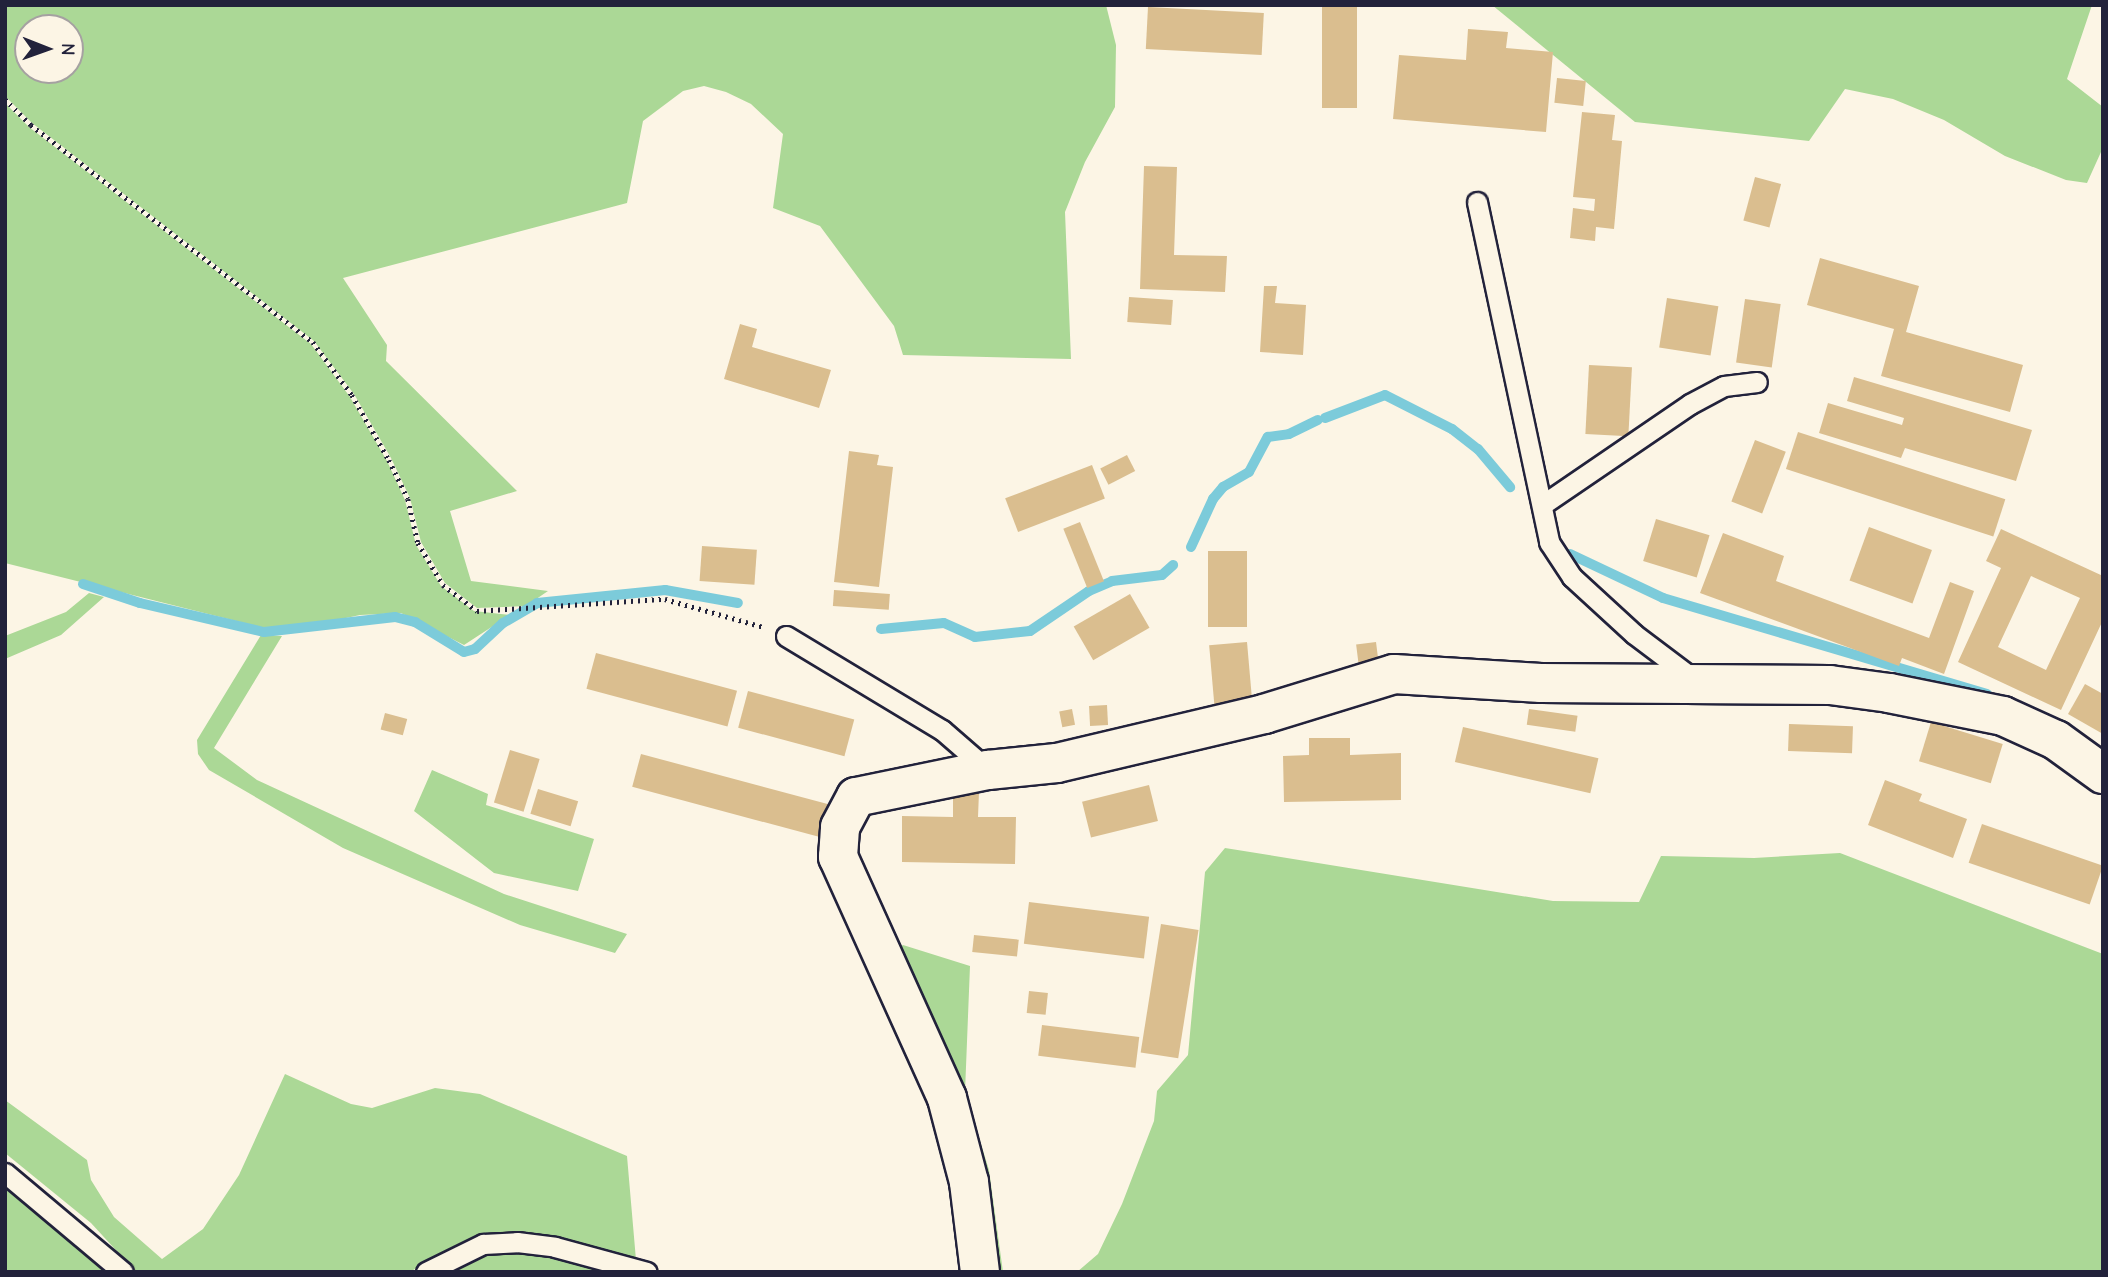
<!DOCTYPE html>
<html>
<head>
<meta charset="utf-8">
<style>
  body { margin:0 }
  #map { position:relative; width:2108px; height:1277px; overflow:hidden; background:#fcf5e5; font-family:"Comic Neue",sans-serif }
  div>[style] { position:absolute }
  .green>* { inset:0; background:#abd896 }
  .stream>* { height:10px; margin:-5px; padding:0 5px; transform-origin:5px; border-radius:5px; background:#7ccbda }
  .building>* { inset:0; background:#dabe8f; transform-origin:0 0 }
  .path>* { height:4.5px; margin-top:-2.25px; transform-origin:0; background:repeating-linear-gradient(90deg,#22223b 0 2px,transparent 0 7px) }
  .roads { filter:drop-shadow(2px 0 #22223b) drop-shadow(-2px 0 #22223b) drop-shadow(0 2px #22223b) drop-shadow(0 -2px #22223b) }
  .service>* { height:19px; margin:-9.5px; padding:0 9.5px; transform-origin:9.5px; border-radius:9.5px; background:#fcf5e5 }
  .minor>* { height:38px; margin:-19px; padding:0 19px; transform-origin:19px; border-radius:19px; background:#fcf5e5 }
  span { translate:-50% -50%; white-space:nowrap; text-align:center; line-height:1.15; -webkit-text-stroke:6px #fcf5e5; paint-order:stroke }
  .frame { position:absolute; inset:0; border:7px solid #22223b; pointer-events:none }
  .north { position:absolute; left:14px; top:14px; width:70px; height:70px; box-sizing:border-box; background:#fcf5e5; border:2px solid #a5a1a1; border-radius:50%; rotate:91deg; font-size:19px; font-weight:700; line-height:28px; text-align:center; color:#22223b }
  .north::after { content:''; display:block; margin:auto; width:24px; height:32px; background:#22223b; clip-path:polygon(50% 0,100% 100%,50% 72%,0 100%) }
</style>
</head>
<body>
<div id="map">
  <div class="green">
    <div style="clip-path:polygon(evenodd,5px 5px,1106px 5px,1116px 45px,1115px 107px,1085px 162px,1065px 212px,1071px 359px,903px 355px,894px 326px,820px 226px,773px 208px,783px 134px,751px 104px,726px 92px,704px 86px,683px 91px,643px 121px,627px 203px,343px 278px,387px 345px,386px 361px,517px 491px,450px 511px,471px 581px,548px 591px,526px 606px,477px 608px,445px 583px,421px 542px,410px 498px,391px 458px,354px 394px,314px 341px,32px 123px,5px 96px,5px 5px,70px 28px,70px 70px,28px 70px,28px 28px,70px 28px)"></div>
    <div style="clip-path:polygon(1492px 5px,2092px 5px,2067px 79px,2103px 107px,2101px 152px,2087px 183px,2066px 180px,2005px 156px,1944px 120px,1893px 99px,1845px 89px,1809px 141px,1635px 122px)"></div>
    <div style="clip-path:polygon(5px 103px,29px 127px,311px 344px,350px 397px,387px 461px,405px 500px,416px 545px,441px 586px,474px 611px,510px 615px,464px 645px,401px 613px,360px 615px,299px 628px,264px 628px,5px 563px)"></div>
    <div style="clip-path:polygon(89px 593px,104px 597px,61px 635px,5px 659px,5px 636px,66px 612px)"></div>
    <div style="clip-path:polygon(261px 635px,282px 636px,214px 748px,257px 780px,504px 894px,627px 934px,615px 953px,520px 925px,343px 848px,209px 770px,198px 754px,197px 740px)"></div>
    <div style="clip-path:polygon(432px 770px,488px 794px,486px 805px,594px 839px,578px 891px,494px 873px,414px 811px)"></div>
    <div style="clip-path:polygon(1225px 848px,1553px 901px,1639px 902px,1661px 856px,1754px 858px,1840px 853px,2103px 954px,2103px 1272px,1077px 1272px,1098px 1254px,1122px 1204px,1154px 1121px,1157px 1091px,1188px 1055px,1205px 872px)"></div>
    <div style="clip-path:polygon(903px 945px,970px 966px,965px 1092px,989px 1170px,1003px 1272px,986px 1272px,895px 950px)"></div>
    <div style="clip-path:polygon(285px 1074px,351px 1104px,372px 1108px,435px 1088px,480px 1094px,627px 1156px,636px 1260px,550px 1239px,423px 1264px,410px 1272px,136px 1272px,91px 1223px,5px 1153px,5px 1100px,87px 1160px,91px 1180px,114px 1217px,162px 1259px,203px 1229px,239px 1175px)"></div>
    <div style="clip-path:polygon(5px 1184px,110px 1272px,5px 1272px)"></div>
    <div style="clip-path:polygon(522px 1247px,625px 1272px,436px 1272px,473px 1254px)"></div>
  </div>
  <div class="stream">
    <div style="left:1325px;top:418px;width:64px;rotate:-21deg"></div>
    <div style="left:1385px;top:395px;width:75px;rotate:26.9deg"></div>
    <div style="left:1452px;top:429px;width:33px;rotate:38deg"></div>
    <div style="left:1478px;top:449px;width:50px;rotate:49.9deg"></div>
    <div style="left:1191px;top:547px;width:53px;rotate:-65.4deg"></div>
    <div style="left:1213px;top:499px;width:16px;rotate:-50deg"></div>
    <div style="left:1223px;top:487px;width:30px;rotate:-30deg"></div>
    <div style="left:1249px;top:472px;width:40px;rotate:-62deg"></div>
    <div style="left:1268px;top:437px;width:21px;rotate:-8deg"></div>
    <div style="left:1289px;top:434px;width:32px;rotate:-26deg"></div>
    <div style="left:1570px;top:554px;width:103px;rotate:25.3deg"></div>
    <div style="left:1663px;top:598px;width:338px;rotate:16.5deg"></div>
    <div style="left:83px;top:584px;width:60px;rotate:18.4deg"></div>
    <div style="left:140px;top:603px;width:127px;rotate:13.2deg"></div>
    <div style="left:264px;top:632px;width:132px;rotate:-6.5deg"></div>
    <div style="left:395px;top:617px;width:21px;rotate:14deg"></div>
    <div style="left:415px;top:622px;width:57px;rotate:31.5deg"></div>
    <div style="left:464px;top:652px;width:11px;rotate:-15deg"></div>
    <div style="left:475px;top:649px;width:38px;rotate:-43deg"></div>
    <div style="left:503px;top:623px;width:39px;rotate:-30deg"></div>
    <div style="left:537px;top:603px;width:129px;rotate:-5.8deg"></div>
    <div style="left:665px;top:590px;width:74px;rotate:10.1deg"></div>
    <div style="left:881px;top:629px;width:63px;rotate:-5.4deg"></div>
    <div style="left:944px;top:623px;width:34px;rotate:24deg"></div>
    <div style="left:975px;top:637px;width:55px;rotate:-6.2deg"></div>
    <div style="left:1030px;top:631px;width:71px;rotate:-34.1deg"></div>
    <div style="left:1089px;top:591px;width:25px;rotate:-23deg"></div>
    <div style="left:1112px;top:581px;width:50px;rotate:-6.8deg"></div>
    <div style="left:1162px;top:575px;width:15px;rotate:-42deg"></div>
  </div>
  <div class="building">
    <div style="left:1322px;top:5px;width:35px;height:103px"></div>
    <div style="left:1148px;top:7px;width:116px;height:42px;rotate:3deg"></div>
    <div style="clip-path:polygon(1468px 29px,1508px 32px,1506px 48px,1553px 52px,1546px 132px,1393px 119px,1399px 55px,1466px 60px)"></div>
    <div style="left:1557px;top:78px;width:29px;height:25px;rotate:6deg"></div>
    <div style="clip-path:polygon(1582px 112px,1615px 115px,1612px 140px,1622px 141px,1614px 229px,1596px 227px,1595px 241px,1570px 238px,1573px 208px,1594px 211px,1595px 199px,1573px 197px)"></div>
    <div style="clip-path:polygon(1144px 166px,1177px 167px,1174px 255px,1227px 256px,1225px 292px,1140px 289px)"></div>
    <div style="left:1755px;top:177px;width:27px;height:45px;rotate:15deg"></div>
    <div style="clip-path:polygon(1820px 258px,1919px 286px,1906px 332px,2023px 365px,2010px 412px,1881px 376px,1894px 329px,1807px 305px)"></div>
    <div style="clip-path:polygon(1264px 286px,1277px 286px,1275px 303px,1306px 305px,1303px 355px,1260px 352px)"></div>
    <div style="left:1129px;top:297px;width:44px;height:25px;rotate:4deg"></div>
    <div style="left:1667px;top:298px;width:52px;height:50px;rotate:9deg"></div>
    <div style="left:1745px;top:299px;width:36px;height:64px;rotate:8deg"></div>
    <div style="clip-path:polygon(740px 324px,757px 329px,752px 347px,831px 370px,819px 408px,724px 379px)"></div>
    <div style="left:1589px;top:365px;width:43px;height:69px;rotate:3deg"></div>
    <div style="clip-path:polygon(1854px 377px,2032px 430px,2016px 481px,1905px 448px,1901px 458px,1819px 433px,1828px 403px,1902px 425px,1904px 418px,1847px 401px)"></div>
    <div style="left:1798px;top:432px;width:218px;height:39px;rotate:18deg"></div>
    <div style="left:1755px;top:440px;width:33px;height:66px;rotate:21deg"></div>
    <div style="clip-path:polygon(849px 451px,879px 455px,877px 465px,893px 467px,879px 587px,834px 582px)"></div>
    <div style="left:1127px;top:455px;width:18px;height:30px;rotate:63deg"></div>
    <div style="left:1092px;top:465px;width:36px;height:93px;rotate:69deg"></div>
    <div style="left:1656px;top:519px;width:56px;height:44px;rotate:17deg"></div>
    <div style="left:1080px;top:522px;width:64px;height:18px;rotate:68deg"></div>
    <div style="left:1869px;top:527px;width:67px;height:57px;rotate:20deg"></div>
    <div style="clip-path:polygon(evenodd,2001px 529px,2103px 576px,2103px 620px,2061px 710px,1958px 662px,2001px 568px,1986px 561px,2001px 529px,2031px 576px,2080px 598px,2046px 670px,1998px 647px,2031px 576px)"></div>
    <div style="clip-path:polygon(1723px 533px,1784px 556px,1776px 581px,1929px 638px,1950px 582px,1974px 591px,1944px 674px,1902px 658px,1899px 666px,1700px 593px)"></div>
    <div style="left:702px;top:546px;width:55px;height:35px;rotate:4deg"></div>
    <div style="left:1208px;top:551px;width:39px;height:76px"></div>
    <div style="left:834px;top:590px;width:56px;height:16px;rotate:4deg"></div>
    <div style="left:1130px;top:594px;width:39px;height:65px;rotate:60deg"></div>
    <div style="left:1247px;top:642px;width:70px;height:38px;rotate:85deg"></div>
    <div style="left:1376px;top:642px;width:24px;height:20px;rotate:83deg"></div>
    <div style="left:596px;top:653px;width:146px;height:37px;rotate:15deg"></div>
    <div style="clip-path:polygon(2085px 684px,2103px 694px,2103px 734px,2068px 714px)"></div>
    <div style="left:748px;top:691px;width:110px;height:38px;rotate:15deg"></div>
    <div style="left:1107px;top:705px;width:20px;height:18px;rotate:87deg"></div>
    <div style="left:1072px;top:709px;width:16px;height:13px;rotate:79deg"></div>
    <div style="left:1529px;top:709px;width:49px;height:16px;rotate:8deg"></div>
    <div style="left:385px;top:713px;width:23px;height:17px;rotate:15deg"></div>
    <div style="left:1931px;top:722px;width:75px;height:41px;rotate:17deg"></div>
    <div style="left:1789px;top:724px;width:64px;height:27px;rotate:2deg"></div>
    <div style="left:1463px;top:727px;width:139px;height:36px;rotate:13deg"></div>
    <div style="clip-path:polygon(1309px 738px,1350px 738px,1350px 755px,1401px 753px,1401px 800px,1284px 802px,1283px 756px,1309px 755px)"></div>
    <div style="left:510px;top:750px;width:31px;height:55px;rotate:17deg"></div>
    <div style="left:641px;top:754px;width:197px;height:34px;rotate:15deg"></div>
    <div style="clip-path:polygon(1885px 780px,1922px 794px,1919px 801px,1967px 819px,1953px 858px,1868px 825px)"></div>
    <div style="left:1149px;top:785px;width:37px;height:69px;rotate:76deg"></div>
    <div style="left:538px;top:789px;width:42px;height:26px;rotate:17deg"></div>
    <div style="clip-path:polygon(953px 792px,979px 792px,978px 817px,1016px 817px,1015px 864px,902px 862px,902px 816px,953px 817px)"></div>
    <div style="left:1982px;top:824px;width:128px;height:41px;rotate:19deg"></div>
    <div style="left:1029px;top:902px;width:121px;height:42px;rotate:7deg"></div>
    <div style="left:1161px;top:924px;width:38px;height:130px;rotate:9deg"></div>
    <div style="left:974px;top:935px;width:45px;height:17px;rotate:6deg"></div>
    <div style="left:1029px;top:991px;width:19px;height:22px;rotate:6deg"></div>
    <div style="left:1042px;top:1025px;width:98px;height:31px;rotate:7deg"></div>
  </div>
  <div class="path">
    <div style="left:5px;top:99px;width:37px;rotate:45deg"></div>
    <div style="left:31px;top:125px;width:356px;rotate:37.6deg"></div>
    <div style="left:313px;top:342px;width:66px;rotate:53.7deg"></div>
    <div style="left:352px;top:395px;width:75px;rotate:60.4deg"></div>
    <div style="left:389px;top:460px;width:43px;rotate:64deg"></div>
    <div style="left:408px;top:499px;width:45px;rotate:77.2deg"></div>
    <div style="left:418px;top:543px;width:49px;rotate:59.2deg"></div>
    <div style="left:443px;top:585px;width:43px;rotate:37.4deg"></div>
    <div style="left:477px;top:611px;width:188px;rotate:-3.7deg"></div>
    <div style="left:665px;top:599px;width:102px;rotate:15.9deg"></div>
  </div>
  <div class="roads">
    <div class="service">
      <div style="left:1477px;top:202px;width:348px;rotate:78deg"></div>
      <div style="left:1549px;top:542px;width:42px;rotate:56.7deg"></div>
      <div style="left:1572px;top:577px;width:84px;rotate:42.6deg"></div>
      <div style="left:1634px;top:634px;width:76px;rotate:37deg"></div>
      <div style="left:1542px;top:505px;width:179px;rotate:-34.3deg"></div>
      <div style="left:1690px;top:404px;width:38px;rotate:-28deg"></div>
      <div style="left:1724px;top:386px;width:33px;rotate:-7deg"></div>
      <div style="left:786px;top:636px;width:182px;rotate:31.1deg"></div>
      <div style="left:942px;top:730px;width:61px;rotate:41deg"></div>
      <div style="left:5px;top:1173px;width:154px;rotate:40deg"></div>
      <div style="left:426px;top:1272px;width:64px;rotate:-26.2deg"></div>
      <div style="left:483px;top:1244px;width:34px;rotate:-3deg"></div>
      <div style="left:517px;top:1242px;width:38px;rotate:7deg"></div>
      <div style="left:555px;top:1247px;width:95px;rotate:15.2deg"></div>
    </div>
    <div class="minor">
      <div style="left:980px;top:1272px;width:91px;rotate:-97deg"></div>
      <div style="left:969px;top:1182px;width:87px;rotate:-104.7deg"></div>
      <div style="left:947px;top:1098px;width:265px;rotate:-114.3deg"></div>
      <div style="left:838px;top:857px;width:30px;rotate:-86deg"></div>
      <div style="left:840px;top:827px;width:34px;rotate:-62deg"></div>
      <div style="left:856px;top:797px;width:135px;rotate:-11.6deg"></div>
      <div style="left:988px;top:770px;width:69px;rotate:-5.8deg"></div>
      <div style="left:1057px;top:763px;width:213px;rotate:-13.3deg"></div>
      <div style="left:1264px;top:714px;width:136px;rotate:-17.1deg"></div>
      <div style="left:1394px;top:674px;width:147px;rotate:3.5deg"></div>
      <div style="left:1541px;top:683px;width:289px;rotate:0.4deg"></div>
      <div style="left:1830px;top:685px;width:60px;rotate:7.7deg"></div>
      <div style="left:1889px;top:693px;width:116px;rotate:11.4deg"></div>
      <div style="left:2003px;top:716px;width:58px;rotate:24.4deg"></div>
      <div style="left:2056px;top:740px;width:58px;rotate:35.9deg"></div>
    </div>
  </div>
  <div class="frame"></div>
  <div class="north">N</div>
</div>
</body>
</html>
